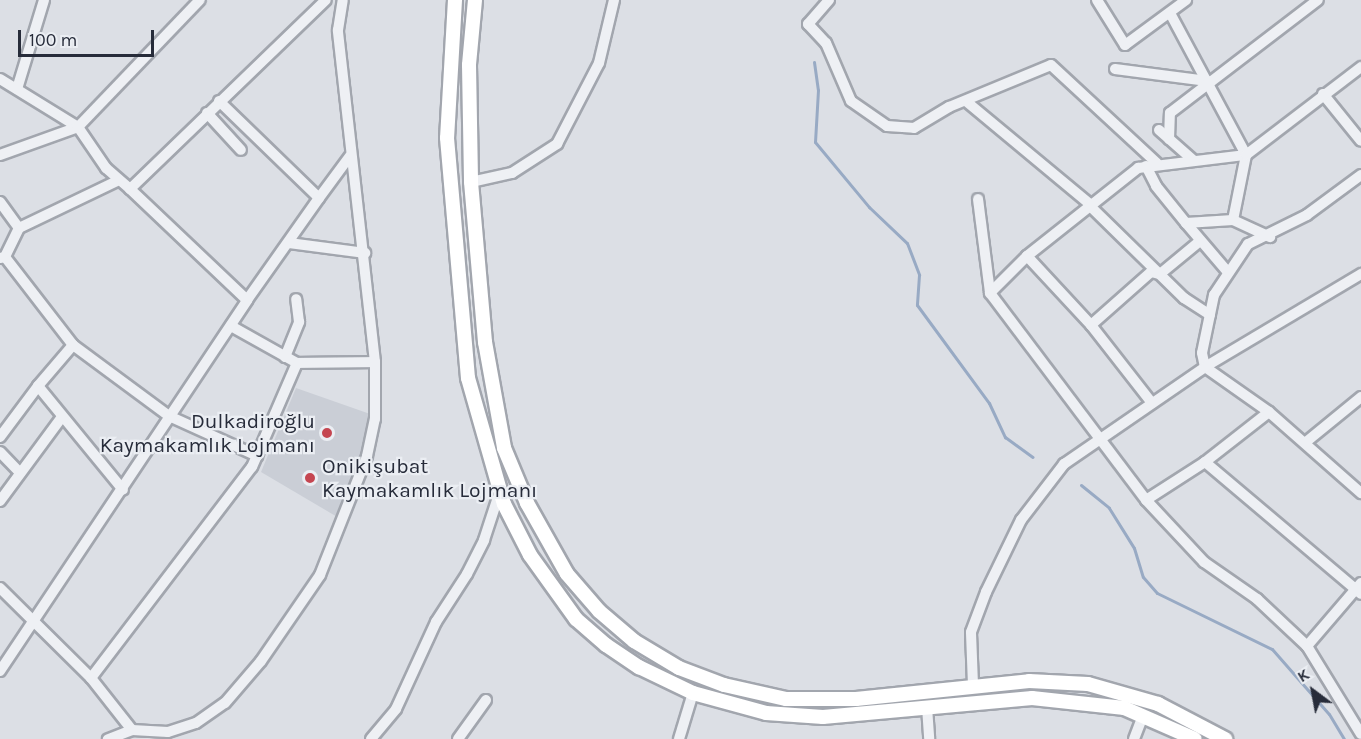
<!DOCTYPE html>
<html>
<head>
<meta charset="utf-8">
<style>
  body { margin:0 }
  #map { position:relative; width:1361px; height:739px; overflow:hidden; background:#dcdfe5; font-family:Karla,sans-serif }
  div>[style] { position:absolute }
  .built>* { inset:0; background:#caced6 }
  .stream>* { height:3px; margin:-1.5px; padding:0 1.5px; transform-origin:1.5px; border-radius:1.5px; background:#98aac4 }
  .roads { filter:drop-shadow(2px 0 #a2a6ae) drop-shadow(-2px 0 #a2a6ae) drop-shadow(0 2px #a2a6ae) drop-shadow(0 -2px #a2a6ae) }
  .minor>* { height:10px; margin:-5px; padding:0 5px; transform-origin:5px; border-radius:5px; background:#eef0f4 }
  .major>* { height:14px; margin:-7px; padding:0 7px; transform-origin:7px; border-radius:7px; background:#fff }
  .dots>* { width:16px; height:16px; translate:-50% -50%; box-sizing:border-box; border:3px solid #ebeef3; border-radius:50% }
  span { translate:-50% -50%; white-space:nowrap; text-align:center; line-height:1.15; -webkit-text-stroke:4.5px #ebeef3; paint-order:stroke }
  .poi-label { font-size:21px; color:#272c3a }
  .right { translate:-100% -50%; text-align:right }
  .left { translate:0 -50%; text-align:left }
  .north { position:absolute; left:1283px; top:661px; width:60px; height:60px; -webkit-text-stroke:4px #ebeef3; paint-order:stroke; rotate:328deg; font-size:16px; font-weight:700; line-height:24px; text-align:center; color:#272c3a }
  .north::after { content:''; display:block; margin:auto; width:21px; height:27px; background:#272c3a; clip-path:polygon(50% 0,100% 100%,50% 72%,0 100%) }
  .scale { position:absolute; left:18px; top:30px; width:136px; height:27px; box-sizing:border-box; border:3px solid #272c3a; border-top:0; padding-left:8px; font-size:18px; line-height:21px; white-space:nowrap; color:#272c3a; -webkit-text-stroke:4px #ebeef3; paint-order:stroke }
</style>
</head>
<body>
<div id="map">
  <div class="built">
    <div style="clip-path:polygon(296px 388px,373px 415px,339px 518px,261px 472px)"></div>
  </div>
  <div class="stream">
    <div style="left:814px;top:62px;width:28px;rotate:82deg"></div>
    <div style="left:818px;top:90px;width:52px;rotate:93.3deg"></div>
    <div style="left:815px;top:142px;width:85px;rotate:50.3deg"></div>
    <div style="left:869px;top:207px;width:52px;rotate:43.5deg"></div>
    <div style="left:907px;top:243px;width:34px;rotate:69deg"></div>
    <div style="left:919px;top:275px;width:30px;rotate:94deg"></div>
    <div style="left:917px;top:305px;width:122px;rotate:53.7deg"></div>
    <div style="left:989px;top:403px;width:38px;rotate:65deg"></div>
    <div style="left:1005px;top:437px;width:34px;rotate:36deg"></div>
    <div style="left:1081px;top:485px;width:36px;rotate:39deg"></div>
    <div style="left:1109px;top:508px;width:47px;rotate:58deg"></div>
    <div style="left:1134px;top:548px;width:30px;rotate:73deg"></div>
    <div style="left:1143px;top:577px;width:21px;rotate:49deg"></div>
    <div style="left:1157px;top:593px;width:128px;rotate:26deg"></div>
    <div style="left:1272px;top:649px;width:86px;rotate:48.8deg"></div>
    <div style="left:1329px;top:714px;width:29px;rotate:59deg"></div>
  </div>
  <div class="roads">
    <div class="minor">
      <div style="left:829px;top:0;width:32px;rotate:131deg"></div>
      <div style="left:808px;top:24px;width:26px;rotate:47deg"></div>
      <div style="left:826px;top:43px;width:63px;rotate:66.7deg"></div>
      <div style="left:851px;top:101px;width:44px;rotate:34.8deg"></div>
      <div style="left:887px;top:126px;width:27px;rotate:4deg"></div>
      <div style="left:914px;top:128px;width:41px;rotate:-31deg"></div>
      <div style="left:949px;top:107px;width:110px;rotate:-22.4deg"></div>
      <div style="left:1051px;top:65px;width:144px;rotate:42.8deg"></div>
      <div style="left:1097px;top:0;width:53px;rotate:58.1deg"></div>
      <div style="left:1125px;top:45px;width:76px;rotate:-36.4deg"></div>
      <div style="left:1170px;top:13px;width:161px;rotate:61.8deg"></div>
      <div style="left:1246px;top:155px;width:66px;rotate:101.3deg"></div>
      <div style="left:1233px;top:220px;width:41px;rotate:24.7deg"></div>
      <div style="left:1115px;top:69px;width:93px;rotate:7.4deg"></div>
      <div style="left:0;top:79px;width:92px;rotate:31.6deg"></div>
      <div style="left:78px;top:127px;width:50px;rotate:55.7deg"></div>
      <div style="left:106px;top:168px;width:32px;rotate:41deg"></div>
      <div style="left:17px;top:89px;width:93px;rotate:-73.1deg"></div>
      <div style="left:1323px;top:94px;width:60px;rotate:51deg"></div>
      <div style="left:219px;top:101px;width:139px;rotate:44.1deg"></div>
      <div style="left:319px;top:198px;width:125px;rotate:125.2deg"></div>
      <div style="left:967px;top:102px;width:161px;rotate:39.7deg"></div>
      <div style="left:207px;top:113px;width:50px;rotate:47.4deg"></div>
      <div style="left:1159px;top:130px;width:45px;rotate:41.4deg"></div>
      <div style="left:1169px;top:139px;width:26px;rotate:-88deg"></div>
      <div style="left:1170px;top:113px;width:186px;rotate:-37.4deg"></div>
      <div style="left:0;top:155px;width:83px;rotate:-19.7deg"></div>
      <div style="left:78px;top:127px;width:176px;rotate:-46.2deg"></div>
      <div style="left:1146px;top:166px;width:22px;rotate:63deg"></div>
      <div style="left:1156px;top:186px;width:48px;rotate:51deg"></div>
      <div style="left:1186px;top:223px;width:47px;rotate:-3.7deg"></div>
      <div style="left:1361px;top:175px;width:67px;rotate:143.5deg"></div>
      <div style="left:1307px;top:215px;width:66px;rotate:153.8deg"></div>
      <div style="left:1248px;top:244px;width:61px;rotate:123.7deg"></div>
      <div style="left:1214px;top:295px;width:59px;rotate:101.7deg"></div>
      <div style="left:1202px;top:353px;width:14px;rotate:78deg"></div>
      <div style="left:1205px;top:367px;width:78px;rotate:35.1deg"></div>
      <div style="left:1269px;top:412px;width:123px;rotate:41.4deg"></div>
      <div style="left:471px;top:182px;width:42px;rotate:-12.4deg"></div>
      <div style="left:512px;top:173px;width:54px;rotate:-32.8deg"></div>
      <div style="left:557px;top:144px;width:91px;rotate:-62.6deg"></div>
      <div style="left:599px;top:63px;width:65px;rotate:-76.6deg"></div>
      <div style="left:319px;top:198px;width:52px;rotate:-53.6deg"></div>
      <div style="left:978px;top:199px;width:95px;rotate:82.7deg"></div>
      <div style="left:990px;top:293px;width:259px;rotate:53deg"></div>
      <div style="left:1146px;top:500px;width:85px;rotate:46.9deg"></div>
      <div style="left:1204px;top:562px;width:65px;rotate:34.9deg"></div>
      <div style="left:1257px;top:599px;width:69px;rotate:43.2deg"></div>
      <div style="left:1307px;top:646px;width:103px;rotate:58.5deg"></div>
      <div style="left:0;top:202px;width:32px;rotate:54deg"></div>
      <div style="left:19px;top:228px;width:32px;rotate:116deg"></div>
      <div style="left:1090px;top:206px;width:132px;rotate:44.4deg"></div>
      <div style="left:1184px;top:298px;width:31px;rotate:33deg"></div>
      <div style="left:1186px;top:223px;width:63px;rotate:49.5deg"></div>
      <div style="left:19px;top:228px;width:111px;rotate:-25.6deg"></div>
      <div style="left:289px;top:243px;width:77px;rotate:7.5deg"></div>
      <div style="left:1027px;top:256px;width:94px;rotate:47.2deg"></div>
      <div style="left:1091px;top:325px;width:99px;rotate:52deg"></div>
      <div style="left:0;top:258px;width:5px;rotate:-11deg"></div>
      <div style="left:5px;top:257px;width:111px;rotate:52.3deg"></div>
      <div style="left:73px;top:345px;width:54px;rotate:130.5deg"></div>
      <div style="left:38px;top:386px;width:134px;rotate:50.7deg"></div>
      <div style="left:990px;top:293px;width:52px;rotate:-45deg"></div>
      <div style="left:1027px;top:256px;width:142px;rotate:-38.4deg"></div>
      <div style="left:1138px;top:168px;width:109px;rotate:-6.9deg"></div>
      <div style="left:1246px;top:155px;width:145px;rotate:-37.4deg"></div>
      <div style="left:1091px;top:325px;width:80px;rotate:-41.5deg"></div>
      <div style="left:1151px;top:272px;width:9px;rotate:13deg"></div>
      <div style="left:1160px;top:274px;width:52px;rotate:-39.5deg"></div>
      <div style="left:73px;top:345px;width:119px;rotate:36.5deg"></div>
      <div style="left:169px;top:416px;width:97px;rotate:24.4deg"></div>
      <div style="left:285px;top:357px;width:38px;rotate:-68deg"></div>
      <div style="left:299px;top:322px;width:23px;rotate:-97deg"></div>
      <div style="left:297px;top:363px;width:78px;rotate:-0.7deg"></div>
      <div style="left:0;top:437px;width:64px;rotate:-53.3deg"></div>
      <div style="left:1306px;top:442px;width:71px;rotate:-39.3deg"></div>
      <div style="left:0;top:452px;width:29px;rotate:46deg"></div>
      <div style="left:1205px;top:462px;width:204px;rotate:40.2deg"></div>
      <div style="left:1146px;top:500px;width:70px;rotate:-32.8deg"></div>
      <div style="left:1205px;top:462px;width:81px;rotate:-38deg"></div>
      <div style="left:0;top:501px;width:104px;rotate:-53.6deg"></div>
      <div style="left:0;top:588px;width:128px;rotate:44.7deg"></div>
      <div style="left:91px;top:678px;width:265px;rotate:-52.7deg"></div>
      <div style="left:252px;top:467px;width:113px;rotate:-66.6deg"></div>
      <div style="left:297px;top:363px;width:76px;rotate:-150.7deg"></div>
      <div style="left:1307px;top:646px;width:83px;rotate:-49.4deg"></div>
      <div style="left:0;top:671px;width:446px;rotate:-56.3deg"></div>
      <div style="left:247px;top:300px;width:161px;rotate:-136.5deg"></div>
      <div style="left:130px;top:189px;width:272px;rotate:-44deg"></div>
      <div style="left:91px;top:678px;width:66px;rotate:51.7deg"></div>
      <div style="left:132px;top:730px;width:26px;rotate:159deg"></div>
      <div style="left:973px;top:685px;width:53px;rotate:-92.2deg"></div>
      <div style="left:971px;top:632px;width:43px;rotate:-69.4deg"></div>
      <div style="left:986px;top:592px;width:80px;rotate:-64.1deg"></div>
      <div style="left:1021px;top:520px;width:71px;rotate:-52.5deg"></div>
      <div style="left:1064px;top:464px;width:171px;rotate:-34.5deg"></div>
      <div style="left:1205px;top:367px;width:182px;rotate:-30.8deg"></div>
      <div style="left:927px;top:707px;width:32px;rotate:86deg"></div>
      <div style="left:132px;top:730px;width:36px;rotate:3deg"></div>
      <div style="left:168px;top:732px;width:29px;rotate:-18deg"></div>
      <div style="left:196px;top:723px;width:35px;rotate:-35deg"></div>
      <div style="left:225px;top:703px;width:55px;rotate:-49.4deg"></div>
      <div style="left:261px;top:661px;width:104px;rotate:-55.5deg"></div>
      <div style="left:320px;top:575px;width:128px;rotate:-68.4deg"></div>
      <div style="left:367px;top:456px;width:38px;rotate:-78deg"></div>
      <div style="left:375px;top:419px;width:57px;rotate:-90deg"></div>
      <div style="left:375px;top:362px;width:334px;rotate:-96.4deg"></div>
      <div style="left:338px;top:30px;width:30px;rotate:-81deg"></div>
      <div style="left:371px;top:739px;width:39px;rotate:-50deg"></div>
      <div style="left:396px;top:709px;width:96px;rotate:-65.3deg"></div>
      <div style="left:436px;top:622px;width:57px;rotate:-57.1deg"></div>
      <div style="left:467px;top:574px;width:38px;rotate:-63deg"></div>
      <div style="left:484px;top:540px;width:52px;rotate:-71.9deg"></div>
      <div style="left:458px;top:739px;width:48px;rotate:-54.3deg"></div>
      <div style="left:679px;top:739px;width:48px;rotate:-73.1deg"></div>
      <div style="left:1134px;top:739px;width:25px;rotate:-69deg"></div>
    </div>
    <div class="major">
      <div style="left:455px;top:0;width:138px;rotate:93.3deg"></div>
      <div style="left:447px;top:138px;width:241px;rotate:85deg"></div>
      <div style="left:468px;top:378px;width:131px;rotate:74.1deg"></div>
      <div style="left:504px;top:504px;width:57px;rotate:63deg"></div>
      <div style="left:530px;top:555px;width:79px;rotate:54.3deg"></div>
      <div style="left:576px;top:619px;width:40px;rotate:41deg"></div>
      <div style="left:606px;top:645px;width:40px;rotate:34deg"></div>
      <div style="left:639px;top:667px;width:60px;rotate:25.7deg"></div>
      <div style="left:693px;top:693px;width:76px;rotate:15.3deg"></div>
      <div style="left:766px;top:713px;width:57px;rotate:4deg"></div>
      <div style="left:823px;top:717px;width:210px;rotate:-5.2deg"></div>
      <div style="left:1032px;top:698px;width:93px;rotate:6.2deg"></div>
      <div style="left:1124px;top:708px;width:77px;rotate:23.6deg"></div>
      <div style="left:475px;top:0;width:65px;rotate:95.3deg"></div>
      <div style="left:469px;top:65px;width:117px;rotate:89deg"></div>
      <div style="left:471px;top:182px;width:161px;rotate:85deg"></div>
      <div style="left:485px;top:342px;width:108px;rotate:79.8deg"></div>
      <div style="left:504px;top:448px;width:60px;rotate:67.3deg"></div>
      <div style="left:527px;top:503px;width:81px;rotate:60.6deg"></div>
      <div style="left:567px;top:574px;width:49px;rotate:49.1deg"></div>
      <div style="left:599px;top:611px;width:46px;rotate:40.6deg"></div>
      <div style="left:634px;top:641px;width:52px;rotate:31deg"></div>
      <div style="left:679px;top:668px;width:48px;rotate:20.7deg"></div>
      <div style="left:724px;top:685px;width:64px;rotate:12.7deg"></div>
      <div style="left:786px;top:699px;width:70px"></div>
      <div style="left:856px;top:699px;width:174px;rotate:-5.9deg"></div>
      <div style="left:1029px;top:681px;width:59px;rotate:2.9deg"></div>
      <div style="left:1088px;top:684px;width:73px;rotate:15.9deg"></div>
      <div style="left:1158px;top:704px;width:76px;rotate:27.6deg"></div>
    </div>
  </div>
  <div class="dots">
    <div style="left:327px;top:433px;background:#c54651"></div>
    <div style="left:310px;top:478px;background:#c54651"></div>
  </div>
  <div class="poi-label">
    <span class="right" style="left:315px;top:433px">Dulkadiroğlu<br>Kaymakamlık Lojmanı</span>
    <span class="left" style="left:322px;top:478px">Onikişubat<br>Kaymakamlık Lojmanı</span>
  </div>
  <div class="north">K</div>
  <div class="scale">100 m</div>
</div>
</body>
</html>
